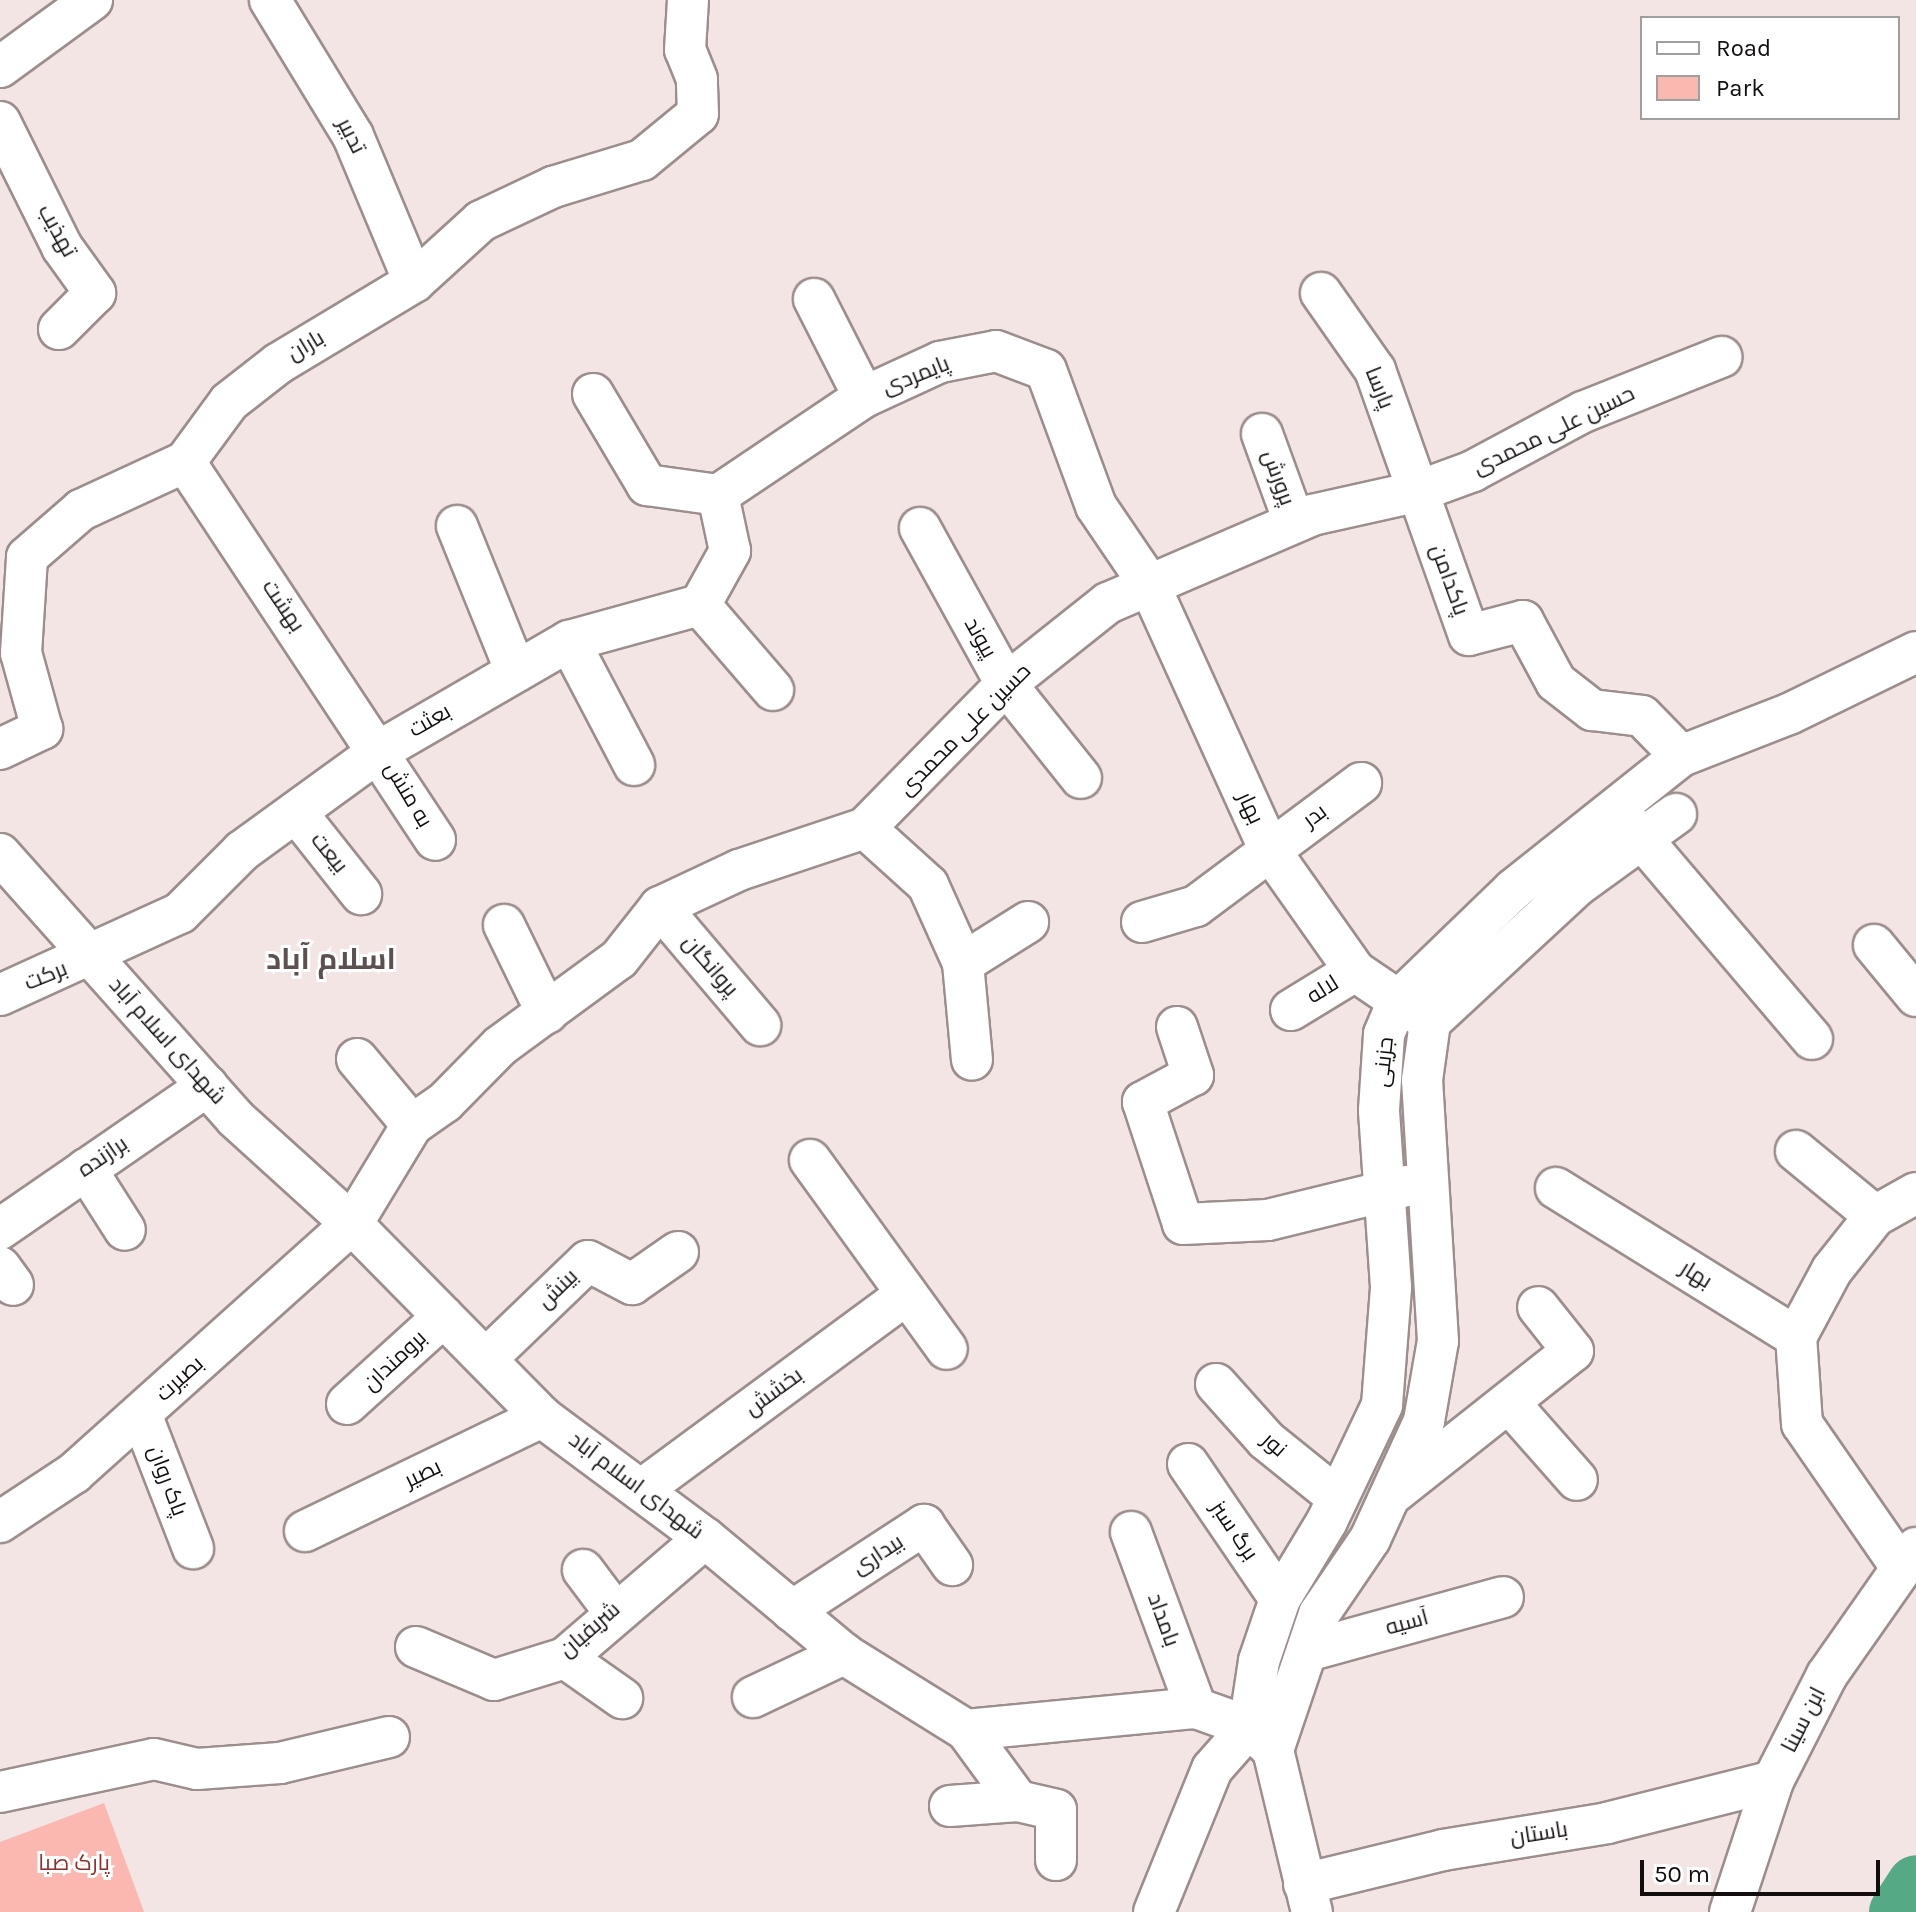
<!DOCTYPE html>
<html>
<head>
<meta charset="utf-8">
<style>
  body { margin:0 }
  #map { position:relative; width:1916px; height:1912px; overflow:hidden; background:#f3e5e4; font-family:Karla,Cairo,sans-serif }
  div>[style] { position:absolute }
  .green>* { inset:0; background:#fab8b0 }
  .river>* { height:58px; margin:-29px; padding:0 29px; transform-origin:29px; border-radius:29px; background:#56a985 }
  .roads { filter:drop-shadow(2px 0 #9b8e8c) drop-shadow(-2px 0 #9b8e8c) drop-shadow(0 2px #9b8e8c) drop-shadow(0 -2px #9b8e8c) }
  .minor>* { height:40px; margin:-20px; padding:0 20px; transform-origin:20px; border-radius:20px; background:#fff }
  span { translate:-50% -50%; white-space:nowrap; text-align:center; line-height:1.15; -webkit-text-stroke:6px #fff; paint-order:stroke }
  .street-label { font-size:22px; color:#120e0d }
  .park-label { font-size:22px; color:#8c2f2a }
  .district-label { font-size:30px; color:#5d5150; font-weight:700 }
  .legend { position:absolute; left:1640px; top:16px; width:260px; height:104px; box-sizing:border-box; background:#fff; border:2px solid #a09f9e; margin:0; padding:10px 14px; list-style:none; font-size:24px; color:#120e0d }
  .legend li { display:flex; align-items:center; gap:16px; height:40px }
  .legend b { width:40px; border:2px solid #a09f9e }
  .scale { position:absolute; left:1640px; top:1860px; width:240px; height:36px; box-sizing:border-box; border:4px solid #120e0d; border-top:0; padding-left:10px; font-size:24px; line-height:28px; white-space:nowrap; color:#120e0d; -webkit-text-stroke:6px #fff; paint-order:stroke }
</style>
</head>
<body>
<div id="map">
  <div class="green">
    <div style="clip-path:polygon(104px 1803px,144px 1912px,0 1912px,0 1842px)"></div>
  </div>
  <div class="river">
    <div style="left:1898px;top:1912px;width:33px;rotate:-57deg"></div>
  </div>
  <div class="roads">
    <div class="minor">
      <div style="left:270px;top:0;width:159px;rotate:58.6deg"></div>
      <div style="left:353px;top:136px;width:158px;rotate:67.3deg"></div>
      <div style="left:0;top:67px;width:114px;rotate:-36.1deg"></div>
      <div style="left:0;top:122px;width:140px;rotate:63.6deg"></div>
      <div style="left:62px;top:247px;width:57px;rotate:54.3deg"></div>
      <div style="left:95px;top:293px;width:51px;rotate:135deg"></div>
      <div style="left:1321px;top:293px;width:94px;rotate:55deg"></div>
      <div style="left:1375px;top:370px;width:281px;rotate:70.5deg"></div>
      <div style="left:1469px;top:635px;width:56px;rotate:-14.5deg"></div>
      <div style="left:1523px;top:621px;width:69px;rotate:61.6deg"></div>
      <div style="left:1556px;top:682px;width:46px;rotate:37.9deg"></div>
      <div style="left:1592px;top:710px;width:50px;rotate:6.8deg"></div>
      <div style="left:1642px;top:716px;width:56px;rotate:45.7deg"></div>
      <div style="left:814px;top:299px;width:110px;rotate:63deg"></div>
      <div style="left:593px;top:394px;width:106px;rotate:59.3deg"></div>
      <div style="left:647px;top:485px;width:72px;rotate:8deg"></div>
      <div style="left:1262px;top:434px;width:94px;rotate:70deg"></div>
      <div style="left:185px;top:462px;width:453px;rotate:56.5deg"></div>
      <div style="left:718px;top:495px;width:176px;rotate:-33.9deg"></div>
      <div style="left:864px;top:397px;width:84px;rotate:-24.7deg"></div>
      <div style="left:940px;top:362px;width:57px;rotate:-11.1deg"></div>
      <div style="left:996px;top:351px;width:53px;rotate:20.8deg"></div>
      <div style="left:1046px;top:370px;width:145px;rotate:69.8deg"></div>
      <div style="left:1096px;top:506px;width:94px;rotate:55.8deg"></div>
      <div style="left:1149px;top:584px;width:291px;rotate:65.6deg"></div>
      <div style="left:1269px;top:849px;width:149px;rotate:54.8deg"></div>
      <div style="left:1355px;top:971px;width:91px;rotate:34.2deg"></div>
      <div style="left:457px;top:526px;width:157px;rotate:68deg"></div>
      <div style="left:920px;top:528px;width:178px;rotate:61.1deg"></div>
      <div style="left:1006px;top:684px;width:120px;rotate:51.4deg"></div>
      <div style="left:700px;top:605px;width:112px;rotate:49.3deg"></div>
      <div style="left:569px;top:641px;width:140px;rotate:62.3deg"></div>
      <div style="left:0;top:749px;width:47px;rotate:-25.5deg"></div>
      <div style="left:42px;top:729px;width:79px;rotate:-105.4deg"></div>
      <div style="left:21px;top:653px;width:96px;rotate:-86.4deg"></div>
      <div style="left:27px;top:557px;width:72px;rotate:-41deg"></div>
      <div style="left:81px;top:510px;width:115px;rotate:-24.8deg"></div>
      <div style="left:185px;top:462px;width:74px;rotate:-53.7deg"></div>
      <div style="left:229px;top:402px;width:63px;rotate:-38deg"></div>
      <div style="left:279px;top:363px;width:157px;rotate:-31deg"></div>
      <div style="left:414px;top:282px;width:91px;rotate:-42.3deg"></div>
      <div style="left:481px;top:221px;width:80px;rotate:-25.3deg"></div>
      <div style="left:553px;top:187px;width:93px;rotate:-16.9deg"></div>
      <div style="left:642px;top:160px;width:72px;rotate:-39.4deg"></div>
      <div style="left:698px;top:114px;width:35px;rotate:-92deg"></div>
      <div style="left:697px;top:79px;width:31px;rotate:-112deg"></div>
      <div style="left:685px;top:50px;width:50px;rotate:-86.6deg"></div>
      <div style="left:296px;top:812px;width:105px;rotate:51.6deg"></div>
      <div style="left:1624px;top:818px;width:290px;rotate:49.6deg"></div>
      <div style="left:865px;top:828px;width:85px;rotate:42.1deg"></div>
      <div style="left:928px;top:885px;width:85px;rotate:65.8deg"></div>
      <div style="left:963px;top:963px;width:97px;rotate:84.7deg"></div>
      <div style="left:0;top:854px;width:353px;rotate:48.3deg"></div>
      <div style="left:235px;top:1118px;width:158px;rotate:42.2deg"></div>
      <div style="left:352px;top:1224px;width:271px;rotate:45.4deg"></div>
      <div style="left:542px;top:1417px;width:203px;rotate:36.6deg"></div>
      <div style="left:705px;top:1538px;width:181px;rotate:39.8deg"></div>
      <div style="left:844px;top:1654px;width:144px;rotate:31.9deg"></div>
      <div style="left:966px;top:1730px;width:231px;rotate:-5.5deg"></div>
      <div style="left:1196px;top:1708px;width:56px;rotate:19.7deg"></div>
      <div style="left:1249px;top:1727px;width:33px;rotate:44deg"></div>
      <div style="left:1273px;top:1750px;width:167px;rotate:76.5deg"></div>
      <div style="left:660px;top:907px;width:155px;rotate:49.7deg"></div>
      <div style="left:1142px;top:922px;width:56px;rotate:-16.5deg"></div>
      <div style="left:1196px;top:906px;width:206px;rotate:-36.7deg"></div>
      <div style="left:504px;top:925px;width:98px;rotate:64deg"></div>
      <div style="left:1874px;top:945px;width:66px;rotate:50.5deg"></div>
      <div style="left:963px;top:963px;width:77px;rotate:-32.2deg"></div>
      <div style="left:0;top:995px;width:198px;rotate:-24.5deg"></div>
      <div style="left:180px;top:913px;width:88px;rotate:-45deg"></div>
      <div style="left:242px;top:851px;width:172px;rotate:-36deg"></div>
      <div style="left:381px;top:750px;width:217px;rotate:-30.1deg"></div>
      <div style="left:569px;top:641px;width:136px;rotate:-15.4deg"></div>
      <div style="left:700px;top:605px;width:62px;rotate:-60.9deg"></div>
      <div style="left:730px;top:551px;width:57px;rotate:-102.1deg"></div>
      <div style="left:1291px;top:1010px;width:75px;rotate:-31.4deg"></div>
      <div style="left:1177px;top:1027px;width:51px;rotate:71.6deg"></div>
      <div style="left:1193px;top:1075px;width:57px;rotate:151.6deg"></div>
      <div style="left:1143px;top:1102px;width:128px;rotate:71.8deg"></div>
      <div style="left:1183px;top:1224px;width:85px;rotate:-2.7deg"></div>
      <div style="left:1268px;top:1220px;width:142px;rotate:-13.8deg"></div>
      <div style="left:357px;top:1059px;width:86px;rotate:50.2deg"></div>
      <div style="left:1796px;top:1151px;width:102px;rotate:39.4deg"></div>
      <div style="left:810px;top:1160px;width:233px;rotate:54.1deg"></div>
      <div style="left:86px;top:1169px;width:72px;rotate:57.4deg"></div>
      <div style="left:1556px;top:1188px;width:282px;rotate:31.8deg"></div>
      <div style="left:0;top:1229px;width:252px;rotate:-34.6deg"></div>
      <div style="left:0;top:1267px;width:22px;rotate:54deg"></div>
      <div style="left:486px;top:1359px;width:141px;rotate:-43.9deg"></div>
      <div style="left:588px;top:1261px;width:50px;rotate:27.6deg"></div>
      <div style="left:632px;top:1284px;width:56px;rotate:-34.8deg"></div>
      <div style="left:1216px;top:1384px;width:75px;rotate:48.2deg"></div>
      <div style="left:1266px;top:1440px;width:92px;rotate:38.9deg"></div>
      <div style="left:347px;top:1404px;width:130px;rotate:-42.2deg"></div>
      <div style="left:1510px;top:1404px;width:101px;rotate:48.6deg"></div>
      <div style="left:141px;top:1414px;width:144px;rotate:68.8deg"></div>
      <div style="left:1188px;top:1464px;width:163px;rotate:55.7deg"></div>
      <div style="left:641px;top:1490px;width:330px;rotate:-36.4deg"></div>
      <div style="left:1395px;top:1492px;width:227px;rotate:-38.4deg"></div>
      <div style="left:1573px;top:1351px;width:56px;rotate:-128.5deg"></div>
      <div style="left:0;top:1522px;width:89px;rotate:-33.5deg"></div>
      <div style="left:74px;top:1473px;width:373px;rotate:-41.9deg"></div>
      <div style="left:352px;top:1224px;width:116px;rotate:-58.8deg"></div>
      <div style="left:412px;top:1125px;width:40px;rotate:-34.9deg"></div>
      <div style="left:445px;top:1102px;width:78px;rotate:-45.5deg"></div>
      <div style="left:500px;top:1046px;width:147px;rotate:-36.2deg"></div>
      <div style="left:619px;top:959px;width:66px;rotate:-51.7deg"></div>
      <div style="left:660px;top:907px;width:87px;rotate:-25.1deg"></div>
      <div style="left:739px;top:870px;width:133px;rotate:-18.4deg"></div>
      <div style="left:865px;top:828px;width:202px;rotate:-45.6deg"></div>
      <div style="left:1006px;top:684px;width:130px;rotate:-38.5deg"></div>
      <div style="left:1108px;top:603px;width:222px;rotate:-23.3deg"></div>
      <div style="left:1312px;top:515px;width:107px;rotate:-12.5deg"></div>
      <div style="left:1416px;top:492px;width:61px;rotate:-20.2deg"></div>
      <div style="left:1473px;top:471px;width:125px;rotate:-28.2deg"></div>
      <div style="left:1583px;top:412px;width:149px;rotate:-21.7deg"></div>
      <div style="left:305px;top:1531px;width:263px;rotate:-25.7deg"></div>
      <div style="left:1131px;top:1532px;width:188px;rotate:69.7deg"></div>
      <div style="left:1899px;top:1564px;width:170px;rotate:-124.7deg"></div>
      <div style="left:1802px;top:1424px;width:87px;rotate:-93.9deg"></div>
      <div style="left:1796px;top:1337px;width:76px;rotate:-61.8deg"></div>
      <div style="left:1832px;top:1270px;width:69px;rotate:-51.5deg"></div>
      <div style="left:1875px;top:1216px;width:47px;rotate:-29.3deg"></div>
      <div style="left:583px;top:1570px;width:50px;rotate:53.1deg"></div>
      <div style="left:792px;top:1611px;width:158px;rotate:-33.1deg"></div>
      <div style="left:924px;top:1525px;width:49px;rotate:55deg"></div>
      <div style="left:416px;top:1647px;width:85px;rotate:22.9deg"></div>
      <div style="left:494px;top:1680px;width:74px;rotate:-17.2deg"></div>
      <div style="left:565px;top:1658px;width:184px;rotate:-40.6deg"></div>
      <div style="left:1311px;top:1650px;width:199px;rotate:-15.4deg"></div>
      <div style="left:565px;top:1658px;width:70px;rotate:35.1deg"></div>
      <div style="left:753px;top:1697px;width:101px;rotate:-25.3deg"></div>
      <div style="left:1249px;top:1727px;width:67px;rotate:-81.4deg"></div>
      <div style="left:1259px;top:1661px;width:65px;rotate:-71.3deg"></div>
      <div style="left:1280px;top:1599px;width:91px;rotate:-58.9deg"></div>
      <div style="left:1327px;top:1521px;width:128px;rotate:-64.6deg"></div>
      <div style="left:1382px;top:1405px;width:118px;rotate:-85.6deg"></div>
      <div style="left:1391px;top:1287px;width:177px;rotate:-93.9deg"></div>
      <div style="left:1379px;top:1110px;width:76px;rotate:-86.2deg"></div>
      <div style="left:1384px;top:1034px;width:36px;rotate:-67deg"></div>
      <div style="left:1398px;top:1001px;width:161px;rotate:-44deg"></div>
      <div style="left:1514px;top:889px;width:213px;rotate:-38.5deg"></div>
      <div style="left:1681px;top:756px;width:116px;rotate:-21.3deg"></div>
      <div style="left:1789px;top:714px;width:141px;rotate:-26deg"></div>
      <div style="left:966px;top:1730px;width:88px;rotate:53.8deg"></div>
      <div style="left:1018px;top:1801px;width:39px;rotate:13deg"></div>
      <div style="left:1056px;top:1810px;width:50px;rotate:90deg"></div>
      <div style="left:1273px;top:1750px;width:144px;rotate:-71.3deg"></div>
      <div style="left:1319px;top:1614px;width:91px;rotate:-55.8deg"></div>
      <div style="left:1370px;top:1539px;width:130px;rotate:-65.4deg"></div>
      <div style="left:1424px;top:1421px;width:81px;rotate:-80.1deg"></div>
      <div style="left:1438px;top:1341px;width:261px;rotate:-93.5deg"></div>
      <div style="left:1422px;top:1080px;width:59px;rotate:-82.1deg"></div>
      <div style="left:1430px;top:1022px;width:202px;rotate:-42.8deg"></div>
      <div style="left:1578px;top:885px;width:121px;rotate:-35.9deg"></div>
      <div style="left:0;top:1792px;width:157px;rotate:-12.1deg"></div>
      <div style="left:154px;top:1759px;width:44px;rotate:13.1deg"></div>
      <div style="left:197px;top:1769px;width:83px;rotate:-4.1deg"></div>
      <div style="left:280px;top:1763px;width:112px;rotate:-13.4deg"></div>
      <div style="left:950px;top:1806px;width:68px;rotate:-4.2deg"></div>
      <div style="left:1304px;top:1884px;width:143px;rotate:-13.7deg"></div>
      <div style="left:1443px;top:1850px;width:166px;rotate:-9.3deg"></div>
      <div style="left:1607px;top:1823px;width:171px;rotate:-14.2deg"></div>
      <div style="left:1154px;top:1912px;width:154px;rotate:-67.9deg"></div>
      <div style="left:1212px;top:1769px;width:56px;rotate:-48.6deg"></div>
      <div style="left:1730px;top:1912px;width:138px;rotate:-71.8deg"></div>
      <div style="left:1773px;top:1781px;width:119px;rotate:-63deg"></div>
      <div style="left:1827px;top:1675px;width:155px;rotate:-55deg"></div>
    </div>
  </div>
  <div class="street-label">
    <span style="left:351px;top:136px;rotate:63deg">تدبیر</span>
    <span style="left:57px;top:231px;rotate:61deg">تهذیب</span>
    <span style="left:306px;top:346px;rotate:-31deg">باران</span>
    <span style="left:916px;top:376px;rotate:-22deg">پایمردی</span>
    <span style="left:1379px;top:388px;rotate:68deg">پارسا</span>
    <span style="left:1554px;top:431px;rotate:-26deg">حسین علی محمدی</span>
    <span style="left:1278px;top:478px;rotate:70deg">پرورش</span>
    <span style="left:1449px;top:580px;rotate:70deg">پاکدامن</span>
    <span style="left:283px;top:606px;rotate:56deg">بهشت</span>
    <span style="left:980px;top:638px;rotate:61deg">پیوند</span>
    <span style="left:430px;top:721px;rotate:-30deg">بعثت</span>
    <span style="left:965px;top:730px;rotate:-45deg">حسین علی محمدی</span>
    <span style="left:408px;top:795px;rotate:59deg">به منش</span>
    <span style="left:1250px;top:808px;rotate:65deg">بهار</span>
    <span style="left:1315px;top:816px;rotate:-36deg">بدر</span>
    <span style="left:329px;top:853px;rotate:51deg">بیعت</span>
    <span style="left:710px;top:966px;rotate:49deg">پروانگان</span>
    <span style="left:46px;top:976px;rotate:-22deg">برکت</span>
    <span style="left:1323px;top:990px;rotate:-32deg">لاله</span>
    <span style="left:167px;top:1041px;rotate:48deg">شهدای اسلام آباد</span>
    <span style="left:1384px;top:1062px;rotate:-84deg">جزینی</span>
    <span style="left:103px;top:1157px;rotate:-34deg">برازنده</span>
    <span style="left:1696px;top:1275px;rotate:32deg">بهار</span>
    <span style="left:558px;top:1289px;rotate:-44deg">بینش</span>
    <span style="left:395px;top:1361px;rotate:-43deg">برومندان</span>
    <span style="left:180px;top:1379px;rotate:-42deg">بصیرت</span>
    <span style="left:774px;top:1392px;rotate:-36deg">بخشش</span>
    <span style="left:1274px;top:1445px;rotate:42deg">نور</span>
    <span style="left:423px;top:1474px;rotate:-26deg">بصیر</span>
    <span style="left:167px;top:1481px;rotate:69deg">پاک روان</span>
    <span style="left:636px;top:1486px;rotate:37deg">شهدای اسلام آباد</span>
    <span style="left:1234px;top:1531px;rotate:56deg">برگ سبز</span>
    <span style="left:878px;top:1555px;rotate:-33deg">بیداری</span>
    <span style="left:1163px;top:1620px;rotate:70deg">بامداد</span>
    <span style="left:1407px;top:1623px;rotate:-15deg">آسیه</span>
    <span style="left:590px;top:1630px;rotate:-41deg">شریفیان</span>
    <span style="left:1804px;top:1720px;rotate:-63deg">ابن سینا</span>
    <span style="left:1539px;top:1834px;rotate:-9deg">باستان</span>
  </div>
  <div class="park-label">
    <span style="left:74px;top:1864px">پارک صبا</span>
  </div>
  <div class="district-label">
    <span style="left:331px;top:959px">اسلام آباد</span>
  </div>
  <ul class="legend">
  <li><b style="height:10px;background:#fff"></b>Road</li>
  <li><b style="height:22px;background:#fab8b0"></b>Park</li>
  </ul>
  <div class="scale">50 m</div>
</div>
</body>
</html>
